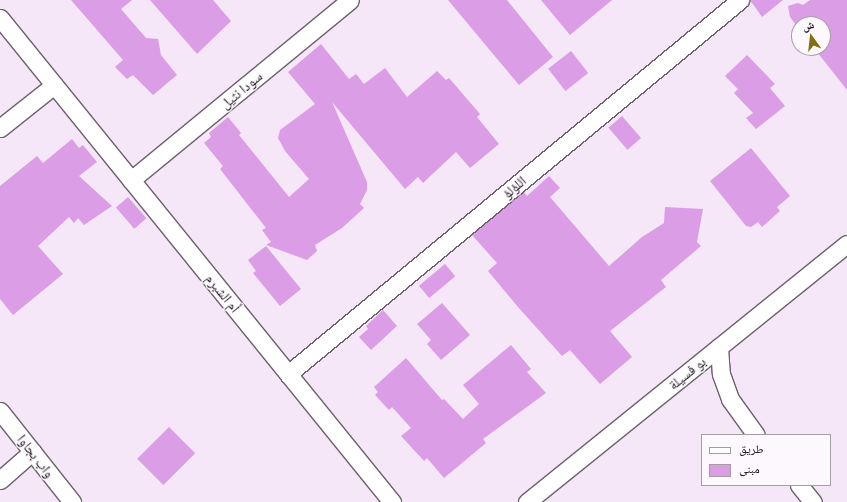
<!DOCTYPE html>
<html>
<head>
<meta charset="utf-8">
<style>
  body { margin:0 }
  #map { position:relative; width:847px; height:502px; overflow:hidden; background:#f5e7f7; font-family:Manrope,"Noto Naskh Arabic",sans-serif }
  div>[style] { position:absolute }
  .building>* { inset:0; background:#db9de5; transform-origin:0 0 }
  .roads { filter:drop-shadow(1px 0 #6d616e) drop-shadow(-1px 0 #6d616e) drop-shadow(0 1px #6d616e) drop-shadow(0 -1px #6d616e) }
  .minor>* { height:17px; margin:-8.5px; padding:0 8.5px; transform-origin:8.5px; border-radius:8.5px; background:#fff }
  span { translate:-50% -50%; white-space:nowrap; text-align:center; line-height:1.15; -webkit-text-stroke:3px #fdf8fe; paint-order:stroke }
  .street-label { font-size:14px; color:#1b161b }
  .legend { position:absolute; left:701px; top:434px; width:130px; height:52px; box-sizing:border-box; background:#fdf8fe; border:1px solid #a39ea3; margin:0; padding:5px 7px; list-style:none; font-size:12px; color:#1b161b }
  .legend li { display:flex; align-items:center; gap:8px; height:20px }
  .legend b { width:20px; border:1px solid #a39ea3 }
  .north { position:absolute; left:791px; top:16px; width:40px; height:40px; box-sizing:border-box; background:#fdf8fe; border:1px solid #a39ea3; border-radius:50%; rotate:345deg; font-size:11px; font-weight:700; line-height:16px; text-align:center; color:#1b161b }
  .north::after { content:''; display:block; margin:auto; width:14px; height:18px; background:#82700f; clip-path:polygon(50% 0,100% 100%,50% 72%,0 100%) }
</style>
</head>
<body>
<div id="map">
  <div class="building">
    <div style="clip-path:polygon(71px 0,132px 0,121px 9px,146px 38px,158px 39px,161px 55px,177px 75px,153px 95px,133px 75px,127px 79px,115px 67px,123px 60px)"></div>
    <div style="clip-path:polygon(150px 0,213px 0,231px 21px,197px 54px)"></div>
    <div style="clip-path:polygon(448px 0,507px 0,553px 57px,519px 85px)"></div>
    <div style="clip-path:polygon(541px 0,612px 0,570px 35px)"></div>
    <div style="clip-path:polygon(750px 0,783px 0,762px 17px)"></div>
    <div style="clip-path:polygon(810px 0,847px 0,847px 90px,814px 48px,823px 48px,823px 24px,799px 24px,799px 29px,790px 17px,788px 6px,798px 3px,803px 5px)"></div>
    <div style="clip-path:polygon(321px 44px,349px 79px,356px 74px,364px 84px,385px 68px,407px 97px,437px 71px,446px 80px,449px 78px,480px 114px,477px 117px,499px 144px,470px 168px,456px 152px,423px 183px,418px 177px,405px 189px,332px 102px,367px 182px,367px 190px,360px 204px,364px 208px,342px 228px,315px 245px,317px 251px,307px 260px,266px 245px,271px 242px,262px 230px,266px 228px,220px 169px,223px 166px,204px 143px,211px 137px,209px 133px,228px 117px,241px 133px,239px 135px,289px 197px,309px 179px,285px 151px,278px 138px,280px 130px,315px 104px,288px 72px)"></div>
    <div style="left:571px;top:51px;width:28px;height:29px;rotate:52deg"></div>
    <div style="clip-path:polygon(747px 55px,775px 84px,770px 88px,785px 106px,756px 129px,746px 118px,753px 113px,734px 93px,738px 89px,725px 76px)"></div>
    <div style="left:622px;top:116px;width:29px;height:18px;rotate:49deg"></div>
    <div style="clip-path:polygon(72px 139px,79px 148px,83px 145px,97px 162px,79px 176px,112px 206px,84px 225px,78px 218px,74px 223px,69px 217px,38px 246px,63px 274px,13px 315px,0 299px,0 186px,37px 156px,43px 163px)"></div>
    <div style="clip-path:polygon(751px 148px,790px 196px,777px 207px,780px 211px,762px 227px,758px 222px,751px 227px,746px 226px,710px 181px)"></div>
    <div style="clip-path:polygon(549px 176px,560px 188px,550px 197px,609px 266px,642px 237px,664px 223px,665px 207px,703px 209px,697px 242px,701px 246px,661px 280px,666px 287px,610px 331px,632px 357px,600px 384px,570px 350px,562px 356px,518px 307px,488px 271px,497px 263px,472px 235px,524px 192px,527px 196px)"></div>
    <div style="left:128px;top:197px;width:28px;height:16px;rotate:49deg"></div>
    <div style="clip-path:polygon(266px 246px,301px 289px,280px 306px,253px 273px,256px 271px,248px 260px)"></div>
    <div style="left:445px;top:264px;width:16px;height:34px;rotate:50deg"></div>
    <div style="clip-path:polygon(442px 303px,470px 335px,441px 360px,427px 344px,431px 340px,417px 324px)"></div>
    <div style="clip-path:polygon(383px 310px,397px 326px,371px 350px,359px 337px,368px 329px,366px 326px)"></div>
    <div style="clip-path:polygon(511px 345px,531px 369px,527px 372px,546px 393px,483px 439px,486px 443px,444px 478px,427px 458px,424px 461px,401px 436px,411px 428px,392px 407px,389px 410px,375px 395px,378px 392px,374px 387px,406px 358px,442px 400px,444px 399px,463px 419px,479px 404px,463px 385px)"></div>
    <div style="left:169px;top:427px;width:37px;height:45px;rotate:45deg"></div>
  </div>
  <div class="roads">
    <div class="minor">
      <div style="left:0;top:18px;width:623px;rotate:51deg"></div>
      <div style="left:0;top:128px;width:69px;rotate:-38.5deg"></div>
      <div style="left:131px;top:180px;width:283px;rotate:-39.4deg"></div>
      <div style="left:719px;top:347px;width:27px;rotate:86deg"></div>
      <div style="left:721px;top:374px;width:27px;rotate:70deg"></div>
      <div style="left:730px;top:399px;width:44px;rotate:54.2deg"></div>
      <div style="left:288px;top:374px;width:587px;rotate:-39.61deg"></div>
      <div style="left:0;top:411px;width:116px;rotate:51.6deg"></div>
      <div style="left:0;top:480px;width:43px;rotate:-41.2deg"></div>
      <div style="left:799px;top:485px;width:22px;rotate:51deg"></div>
      <div style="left:527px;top:502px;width:411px;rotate:-38.9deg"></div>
    </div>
  </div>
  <div class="street-label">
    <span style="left:241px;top:90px;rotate:-40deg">سودا نثيل</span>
    <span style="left:514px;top:187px;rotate:-40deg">اللؤلؤ</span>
    <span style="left:223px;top:293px;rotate:51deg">أم الشبرم</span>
    <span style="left:687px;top:373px;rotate:-39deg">بو فسيلة</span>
    <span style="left:36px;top:456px;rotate:52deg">واب بجاوا</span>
  </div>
  <ul class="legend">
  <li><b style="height:5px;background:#fff"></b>طريق</li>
  <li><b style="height:11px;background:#db9de5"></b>مبنى</li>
  </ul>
  <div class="north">ش</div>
</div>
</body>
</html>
